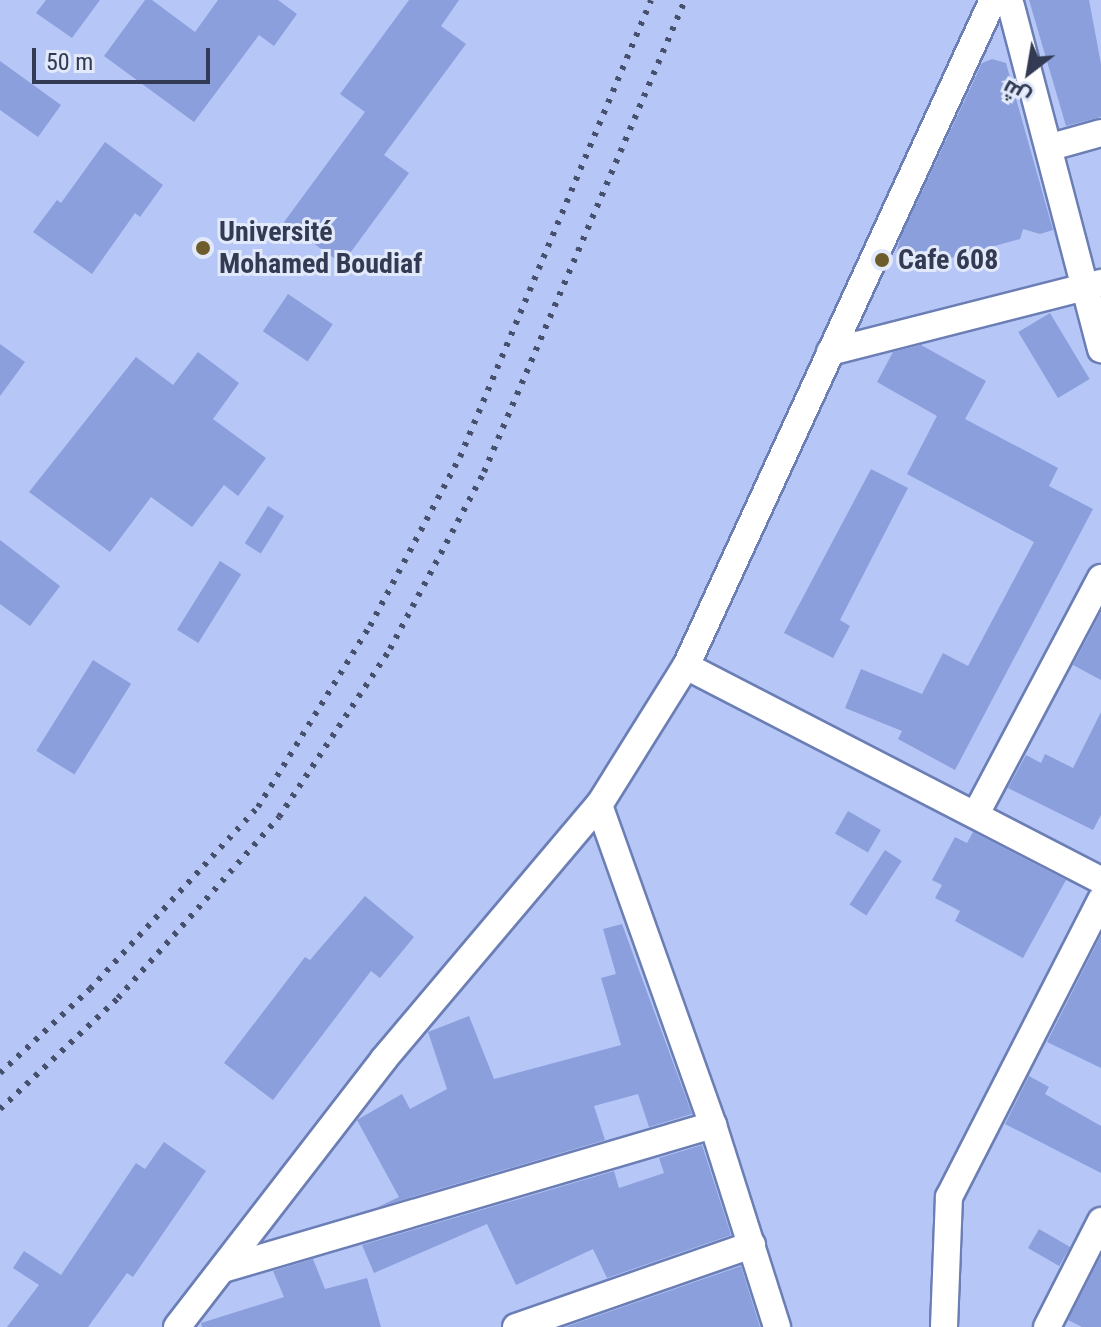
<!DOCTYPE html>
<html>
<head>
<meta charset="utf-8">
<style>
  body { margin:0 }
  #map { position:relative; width:1101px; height:1327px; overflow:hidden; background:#b6c7f7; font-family:"Roboto Condensed",Cairo,sans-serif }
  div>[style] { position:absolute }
  .building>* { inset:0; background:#8a9fdc; transform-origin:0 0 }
  .roads { filter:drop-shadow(2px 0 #6b7eb5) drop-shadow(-2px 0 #6b7eb5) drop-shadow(0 2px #6b7eb5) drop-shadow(0 -2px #6b7eb5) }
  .street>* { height:26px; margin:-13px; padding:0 13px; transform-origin:13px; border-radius:13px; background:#fff }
  .rail>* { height:6px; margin-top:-3px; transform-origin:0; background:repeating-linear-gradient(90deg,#46506c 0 4px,transparent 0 12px) }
  .dots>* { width:22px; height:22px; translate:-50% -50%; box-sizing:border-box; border:4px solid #e2e9fb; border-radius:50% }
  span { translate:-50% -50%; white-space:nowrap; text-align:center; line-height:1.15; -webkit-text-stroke:6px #e2e9fb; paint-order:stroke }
  .poi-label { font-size:28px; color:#323b53; font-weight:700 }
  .left { translate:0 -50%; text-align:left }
  .north { position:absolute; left:989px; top:32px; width:80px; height:80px; -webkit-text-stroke:6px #e2e9fb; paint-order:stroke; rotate:211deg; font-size:22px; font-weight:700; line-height:32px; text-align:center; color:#323b53 }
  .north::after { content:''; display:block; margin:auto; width:28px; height:36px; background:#323b53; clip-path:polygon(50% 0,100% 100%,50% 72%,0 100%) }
  .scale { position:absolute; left:32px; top:48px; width:178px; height:36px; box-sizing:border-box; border:4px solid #323b53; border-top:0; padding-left:10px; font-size:24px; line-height:28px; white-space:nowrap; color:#323b53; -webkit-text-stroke:6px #e2e9fb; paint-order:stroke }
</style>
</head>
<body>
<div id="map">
  <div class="building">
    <div style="clip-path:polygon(46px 0,100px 0,72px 38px,36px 13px)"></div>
    <div style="clip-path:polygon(145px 0,152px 0,195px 32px,218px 0,278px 0,297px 14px,274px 46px,259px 35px,194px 122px,104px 56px)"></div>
    <div style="clip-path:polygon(409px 0,459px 0,441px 26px,466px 44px,384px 155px,409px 173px,342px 264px,284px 222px,365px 112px,340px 94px)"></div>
    <div style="clip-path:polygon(1029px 0,1089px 0,1101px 64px,1101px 117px,1066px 126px)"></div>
    <div style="clip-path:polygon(992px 59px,1006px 63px,1053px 230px,1040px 234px,1023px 229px,1020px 239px,903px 271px,897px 252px,900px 239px,982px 63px)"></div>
    <div style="clip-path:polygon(0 61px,61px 105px,38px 137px,0 110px)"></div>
    <div style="clip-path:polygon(105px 142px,163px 185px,140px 217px,135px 213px,92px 274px,33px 232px,57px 200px,61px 203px)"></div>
    <div style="left:288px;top:294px;width:54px;height:45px;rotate:34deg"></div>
    <div style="left:1050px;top:313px;width:77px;height:37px;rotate:59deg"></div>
    <div style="clip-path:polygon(0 344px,25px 362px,0 396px)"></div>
    <div style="clip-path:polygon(921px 345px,986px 381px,965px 419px,1058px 468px,1049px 486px,1093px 509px,955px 770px,898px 739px,902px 731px,845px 708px,861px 669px,922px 694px,943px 653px,968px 666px,1034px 542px,907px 474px,937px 416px,877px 382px,893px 352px)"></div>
    <div style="clip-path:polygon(198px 352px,239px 383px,213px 419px,266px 458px,238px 496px,224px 485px,192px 527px,151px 497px,110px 552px,29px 492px,136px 357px,173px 385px)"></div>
    <div style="clip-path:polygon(871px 469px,908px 488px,840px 620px,850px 626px,833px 658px,784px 633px)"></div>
    <div style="left:268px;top:506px;width:19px;height:44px;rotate:32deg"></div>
    <div style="clip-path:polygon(0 540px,60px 586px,30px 626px,0 604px)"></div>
    <div style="left:220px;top:561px;width:25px;height:81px;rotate:32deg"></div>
    <div style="clip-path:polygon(1101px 612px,1101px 680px,1073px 665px)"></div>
    <div style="left:93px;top:660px;width:45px;height:107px;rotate:32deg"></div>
    <div style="clip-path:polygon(1101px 712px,1101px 815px,1093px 830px,1008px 788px,1026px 755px,1041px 763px,1045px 754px,1073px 768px)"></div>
    <div style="left:848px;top:811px;width:38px;height:26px;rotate:30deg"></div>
    <div style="clip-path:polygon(973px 832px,1066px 880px,1023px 958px,955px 921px,960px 911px,935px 898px,942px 885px,932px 880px,955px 837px,967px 843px)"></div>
    <div style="left:885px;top:850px;width:20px;height:65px;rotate:33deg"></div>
    <div style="clip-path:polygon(365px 896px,414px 937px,380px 978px,371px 971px,273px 1100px,224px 1063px,305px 957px,310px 960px)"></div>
    <div style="clip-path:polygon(622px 924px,692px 1114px,649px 1127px,638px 1094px,594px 1106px,605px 1140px,378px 1207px,399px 1197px,357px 1120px,402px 1094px,410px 1109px,447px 1089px,428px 1032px,469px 1016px,494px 1079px,621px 1045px,601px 978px,616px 974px,603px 929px)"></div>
    <div style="clip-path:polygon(1101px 935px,1101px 1068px,1047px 1042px)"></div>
    <div style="clip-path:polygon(1029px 1076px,1049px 1087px,1045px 1094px,1101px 1126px,1101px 1173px,1005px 1124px)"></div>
    <div style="clip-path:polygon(164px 1142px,206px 1171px,133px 1277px,127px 1273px,88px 1327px,7px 1327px,39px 1285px,13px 1268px,24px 1251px,61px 1275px,136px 1163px,145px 1169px)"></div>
    <div style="clip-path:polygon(702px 1145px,731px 1235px,607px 1278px,593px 1249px,516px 1285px,487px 1224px,374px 1273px,362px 1245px,614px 1171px,619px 1188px,664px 1173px,659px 1158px)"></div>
    <div style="left:1039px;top:1229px;width:36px;height:22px;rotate:30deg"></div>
    <div style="clip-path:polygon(1101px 1256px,1101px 1327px,1082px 1327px,1068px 1320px)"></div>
    <div style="clip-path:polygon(313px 1259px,325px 1289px,367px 1278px,381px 1327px,202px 1327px,201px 1323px,284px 1297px,273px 1271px)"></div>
    <div style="clip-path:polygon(741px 1266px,760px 1327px,565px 1327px)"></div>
  </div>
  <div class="roads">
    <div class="street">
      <div style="left:1011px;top:6px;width:355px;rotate:75.3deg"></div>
      <div style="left:1051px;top:147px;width:52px;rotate:-15.6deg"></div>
      <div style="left:830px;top:352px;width:280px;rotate:-14.3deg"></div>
      <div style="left:686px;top:666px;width:467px;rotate:27.3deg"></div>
      <div style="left:599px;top:805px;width:340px;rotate:70.4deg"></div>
      <div style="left:713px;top:1125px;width:212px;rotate:72.4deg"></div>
      <div style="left:977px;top:812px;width:265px;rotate:-62.1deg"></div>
      <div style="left:223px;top:1269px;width:511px;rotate:-16.38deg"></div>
      <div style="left:177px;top:1327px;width:339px;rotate:-52.3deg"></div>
      <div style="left:384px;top:1059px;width:333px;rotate:-49.8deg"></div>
      <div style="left:599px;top:805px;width:164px;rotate:-58deg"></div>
      <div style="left:686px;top:666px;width:733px;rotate:-65.25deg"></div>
      <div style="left:516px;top:1327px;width:250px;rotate:-19.2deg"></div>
      <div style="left:944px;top:1327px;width:130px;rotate:-87.8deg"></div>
      <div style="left:949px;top:1197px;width:334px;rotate:-62.9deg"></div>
      <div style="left:1047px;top:1327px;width:119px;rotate:-63deg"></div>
    </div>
  </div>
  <div class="rail">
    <div style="left:0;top:1073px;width:123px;rotate:-43deg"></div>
    <div style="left:90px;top:989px;width:248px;rotate:-47.3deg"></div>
    <div style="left:258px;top:807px;width:213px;rotate:-58.3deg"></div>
    <div style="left:370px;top:626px;width:191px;rotate:-62deg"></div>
    <div style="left:460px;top:457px;width:495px;rotate:-67.3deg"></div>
    <div style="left:0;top:1109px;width:162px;rotate:-43.2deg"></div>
    <div style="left:118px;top:998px;width:242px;rotate:-48.3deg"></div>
    <div style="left:279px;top:817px;width:201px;rotate:-56.5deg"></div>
    <div style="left:390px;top:649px;width:200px;rotate:-62deg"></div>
    <div style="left:484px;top:472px;width:513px;rotate:-66.93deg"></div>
  </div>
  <div class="dots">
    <div style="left:203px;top:248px;background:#6e5c2a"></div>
    <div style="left:882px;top:260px;background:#6e5c2a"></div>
  </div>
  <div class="poi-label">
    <span class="left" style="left:219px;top:248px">Université<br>Mohamed Boudiaf</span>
    <span class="left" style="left:898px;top:260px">Cafe 608</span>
  </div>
  <div class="north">ش</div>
  <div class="scale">50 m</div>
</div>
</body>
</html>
